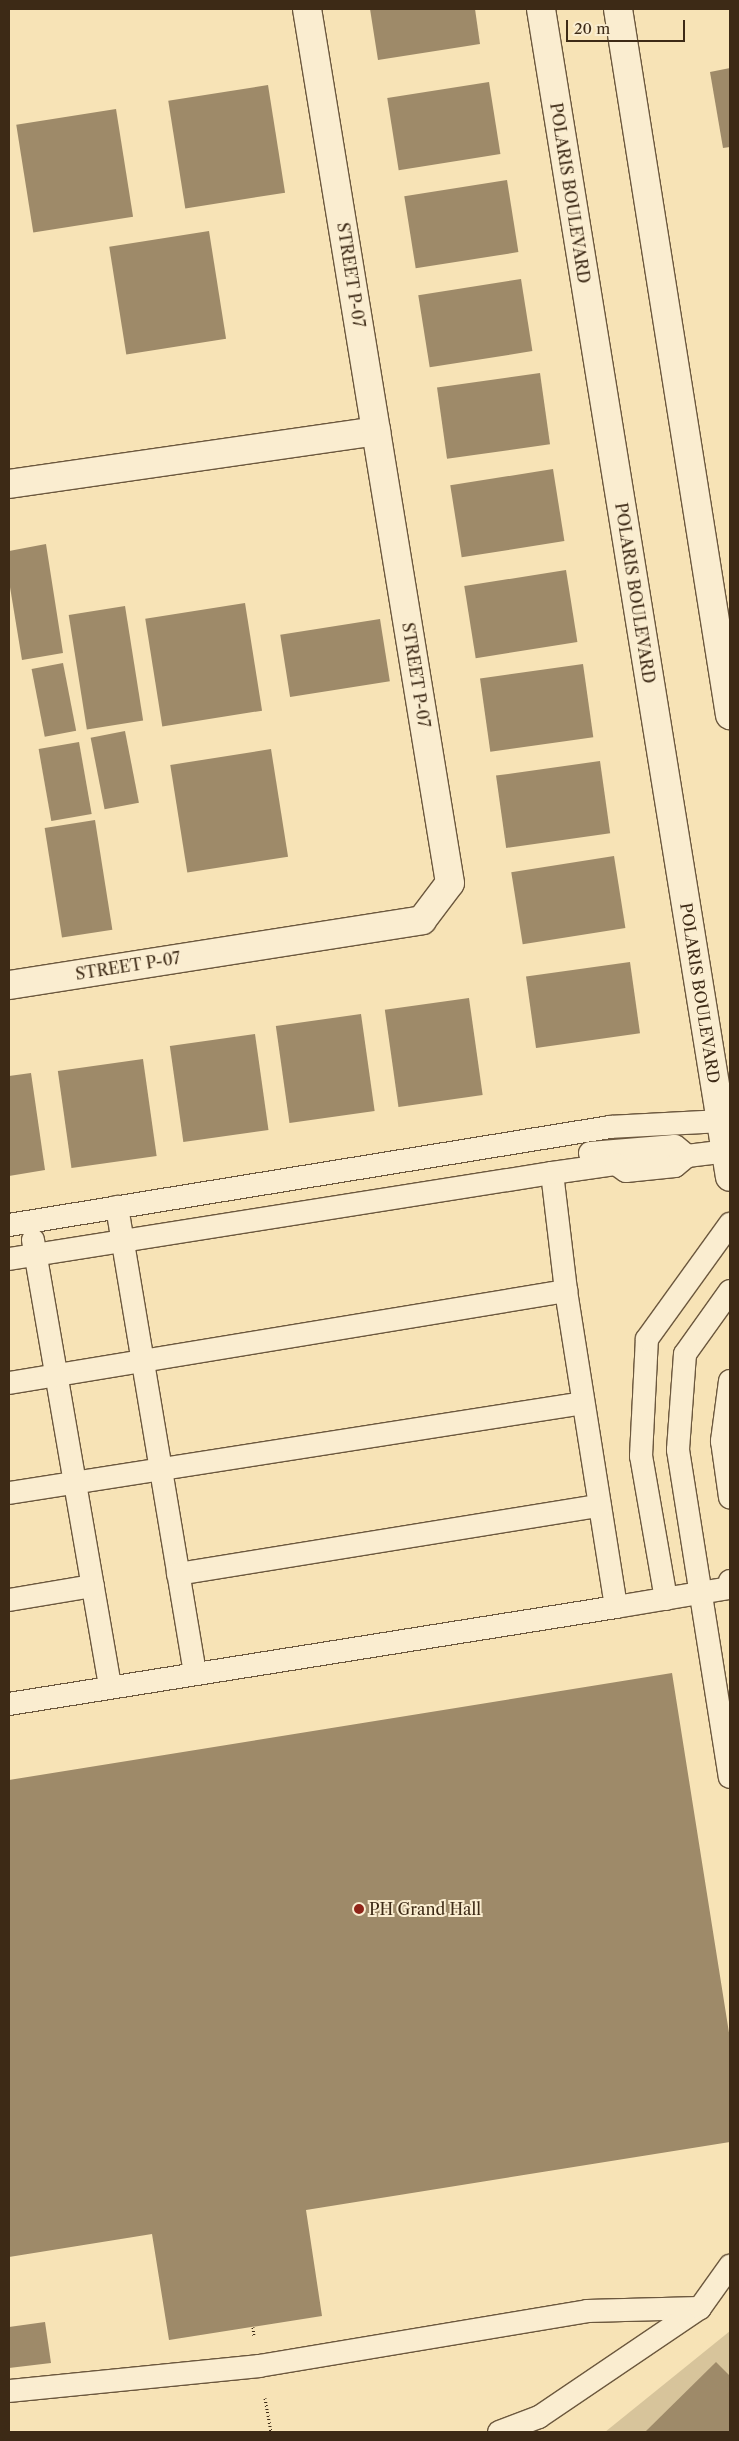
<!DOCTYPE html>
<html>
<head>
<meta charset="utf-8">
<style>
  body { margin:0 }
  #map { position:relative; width:739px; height:2441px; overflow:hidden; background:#f7e3b6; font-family:"Libre Caslon Text",serif }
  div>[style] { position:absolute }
  .green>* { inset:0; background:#d7c49b }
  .building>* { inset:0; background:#9e8a69; transform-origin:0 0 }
  .path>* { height:3px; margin-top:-1.5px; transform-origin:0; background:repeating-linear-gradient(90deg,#3d2a16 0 1px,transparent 0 3.5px) }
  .roads { filter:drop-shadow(1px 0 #6c583e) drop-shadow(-1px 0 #6c583e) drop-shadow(0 1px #6c583e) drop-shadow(0 -1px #6c583e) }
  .service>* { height:22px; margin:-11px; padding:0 11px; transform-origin:11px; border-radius:11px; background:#faedd0 }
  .minor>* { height:28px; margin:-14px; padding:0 14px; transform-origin:14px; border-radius:14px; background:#faedd0 }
  .tertiary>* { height:28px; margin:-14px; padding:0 14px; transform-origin:14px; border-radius:14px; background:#faedd0 }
  .dots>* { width:14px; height:14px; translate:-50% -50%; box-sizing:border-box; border:2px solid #faedd0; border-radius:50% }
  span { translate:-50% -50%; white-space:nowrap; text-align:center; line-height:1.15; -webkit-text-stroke:4px #faedd0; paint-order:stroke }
  .street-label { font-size:16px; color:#3d2a16 }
  .poi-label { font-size:16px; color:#3d2a16 }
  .left { translate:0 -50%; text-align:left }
  .frame { position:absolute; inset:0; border:10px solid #3d2a16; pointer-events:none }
  .scale { position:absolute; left:566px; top:20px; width:119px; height:22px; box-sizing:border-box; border:2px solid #3d2a16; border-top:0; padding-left:6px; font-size:15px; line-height:18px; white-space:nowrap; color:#3d2a16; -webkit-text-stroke:4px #faedd0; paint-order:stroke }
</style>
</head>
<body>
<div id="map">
  <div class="green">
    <div style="clip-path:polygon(730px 2331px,730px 2432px,605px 2432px)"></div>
  </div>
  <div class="building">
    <div style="clip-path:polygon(370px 9px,475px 9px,480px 44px,378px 60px)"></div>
    <div style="clip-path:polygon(730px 68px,730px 147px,723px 148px,710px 72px)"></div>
    <div style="left:489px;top:82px;width:73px;height:103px;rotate:81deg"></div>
    <div style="left:268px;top:85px;width:109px;height:101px;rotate:81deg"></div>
    <div style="left:116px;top:109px;width:109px;height:101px;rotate:81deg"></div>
    <div style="left:507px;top:180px;width:73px;height:104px;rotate:81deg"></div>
    <div style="left:209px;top:231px;width:109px;height:101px;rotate:81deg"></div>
    <div style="left:521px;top:279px;width:73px;height:104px;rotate:81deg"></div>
    <div style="left:540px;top:373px;width:72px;height:104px;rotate:82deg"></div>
    <div style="left:553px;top:469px;width:73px;height:104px;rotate:81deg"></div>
    <div style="clip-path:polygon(46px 544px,63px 653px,22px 660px,9px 581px,9px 551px)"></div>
    <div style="left:566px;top:570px;width:73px;height:103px;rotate:81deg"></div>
    <div style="left:245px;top:603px;width:109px;height:101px;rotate:81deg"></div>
    <div style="left:125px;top:606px;width:116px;height:57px;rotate:81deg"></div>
    <div style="left:380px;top:619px;width:63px;height:101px;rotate:81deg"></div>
    <div style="left:63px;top:663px;width:69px;height:32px;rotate:79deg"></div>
    <div style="left:583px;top:664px;width:74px;height:104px;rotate:82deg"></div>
    <div style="left:125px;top:731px;width:73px;height:35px;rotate:79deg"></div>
    <div style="left:79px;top:742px;width:73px;height:41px;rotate:80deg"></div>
    <div style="left:271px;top:749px;width:109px;height:102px;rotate:81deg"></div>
    <div style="left:600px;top:761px;width:73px;height:105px;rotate:82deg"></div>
    <div style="left:95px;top:820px;width:111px;height:51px;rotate:81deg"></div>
    <div style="left:614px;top:856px;width:73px;height:104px;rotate:81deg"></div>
    <div style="left:630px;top:962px;width:72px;height:105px;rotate:82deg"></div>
    <div style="left:469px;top:998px;width:98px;height:85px;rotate:82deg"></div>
    <div style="left:361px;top:1014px;width:98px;height:86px;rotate:82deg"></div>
    <div style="left:255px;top:1034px;width:97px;height:86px;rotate:82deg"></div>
    <div style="left:143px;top:1059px;width:98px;height:86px;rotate:82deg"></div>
    <div style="clip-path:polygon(31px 1073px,45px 1170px,9px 1176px,9px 1076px)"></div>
    <div style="clip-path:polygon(672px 1673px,730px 2039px,730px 2142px,306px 2210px,322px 2316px,169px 2340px,152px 2234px,9px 2257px,9px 1780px)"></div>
    <div style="clip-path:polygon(45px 2322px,51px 2363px,9px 2368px,9px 2327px)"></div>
    <div style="clip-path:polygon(716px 2362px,730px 2376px,730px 2432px,645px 2432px)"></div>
  </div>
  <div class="path">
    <div style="left:253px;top:2327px;width:9px;rotate:84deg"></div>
    <div style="left:265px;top:2398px;width:35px;rotate:80deg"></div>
  </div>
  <div class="roads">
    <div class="service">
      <div style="left:590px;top:1153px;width:85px;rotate:-4.7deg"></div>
      <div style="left:675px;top:1146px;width:16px;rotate:40deg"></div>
      <div style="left:552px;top:1173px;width:119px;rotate:83.2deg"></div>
      <div style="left:566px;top:1291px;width:320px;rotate:81deg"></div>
      <div style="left:117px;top:1207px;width:473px;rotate:80.5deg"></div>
      <div style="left:9px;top:1225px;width:609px;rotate:-9.26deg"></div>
      <div style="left:610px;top:1127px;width:111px;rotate:-3.1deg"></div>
      <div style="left:33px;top:1240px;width:454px;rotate:80.2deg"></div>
      <div style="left:9px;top:1259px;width:550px;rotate:-9deg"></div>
      <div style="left:552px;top:1173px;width:65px;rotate:-8deg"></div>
      <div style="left:616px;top:1164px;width:12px;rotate:35deg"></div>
      <div style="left:626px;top:1171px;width:49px;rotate:-5.8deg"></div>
      <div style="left:675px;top:1166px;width:16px;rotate:-40deg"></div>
      <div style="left:687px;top:1156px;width:39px;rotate:-7deg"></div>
      <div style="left:730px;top:1291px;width:77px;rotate:125.5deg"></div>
      <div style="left:685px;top:1354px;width:96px;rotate:94.2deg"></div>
      <div style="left:678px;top:1450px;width:331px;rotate:81deg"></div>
      <div style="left:730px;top:1381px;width:61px;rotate:97.6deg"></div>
      <div style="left:722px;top:1441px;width:57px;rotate:81.9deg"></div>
      <div style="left:9px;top:1383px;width:565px;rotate:-9.38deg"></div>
      <div style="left:9px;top:1493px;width:581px;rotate:-8.91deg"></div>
      <div style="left:178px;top:1574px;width:427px;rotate:-9.2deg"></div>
      <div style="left:666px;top:1599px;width:145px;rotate:-99.9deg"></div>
      <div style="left:641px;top:1456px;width:117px;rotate:-87.1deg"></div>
      <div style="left:647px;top:1339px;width:142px;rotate:-54.2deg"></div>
      <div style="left:9px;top:1600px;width:85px;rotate:-9.5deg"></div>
      <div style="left:9px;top:1704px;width:615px;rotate:-9.08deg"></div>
      <div style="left:616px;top:1607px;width:115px;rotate:-9.5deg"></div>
      <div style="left:729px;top:1588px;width:7px;rotate:-82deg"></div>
      <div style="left:9px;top:2391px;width:251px;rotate:-5.7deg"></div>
      <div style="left:259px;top:2366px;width:333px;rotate:-9.5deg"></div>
      <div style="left:587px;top:2311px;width:113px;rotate:-1.5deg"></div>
      <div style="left:499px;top:2432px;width:43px;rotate:-20.6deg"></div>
      <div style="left:539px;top:2417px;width:194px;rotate:-34.1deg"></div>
      <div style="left:700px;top:2308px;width:52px;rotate:-54.5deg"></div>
    </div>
    <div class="minor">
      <div style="left:9px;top:484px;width:371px;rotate:-8.2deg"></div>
      <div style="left:9px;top:985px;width:418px;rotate:-8.9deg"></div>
      <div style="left:422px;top:920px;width:46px;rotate:-52.9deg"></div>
      <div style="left:450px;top:883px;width:886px;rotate:-99.29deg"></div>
    </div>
    <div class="tertiary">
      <div style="left:541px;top:9px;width:1183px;rotate:80.81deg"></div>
      <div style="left:618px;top:9px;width:715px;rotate:80.99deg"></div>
    </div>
  </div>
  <div class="dots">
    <div style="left:359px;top:1909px;background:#8f2418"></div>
  </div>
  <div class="street-label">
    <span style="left:570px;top:193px;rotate:81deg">POLARIS BOULEVARD</span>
    <span style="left:351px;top:275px;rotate:81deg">STREET P-07</span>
    <span style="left:635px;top:593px;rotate:81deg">POLARIS BOULEVARD</span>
    <span style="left:416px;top:675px;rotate:81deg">STREET P-07</span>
    <span style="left:128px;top:966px;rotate:-9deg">STREET P-07</span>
    <span style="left:700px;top:993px;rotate:81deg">POLARIS BOULEVARD</span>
  </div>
  <div class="poi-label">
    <span class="left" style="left:369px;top:1909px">PH Grand Hall</span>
  </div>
  <div class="frame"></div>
  <div class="scale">20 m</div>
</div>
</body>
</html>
